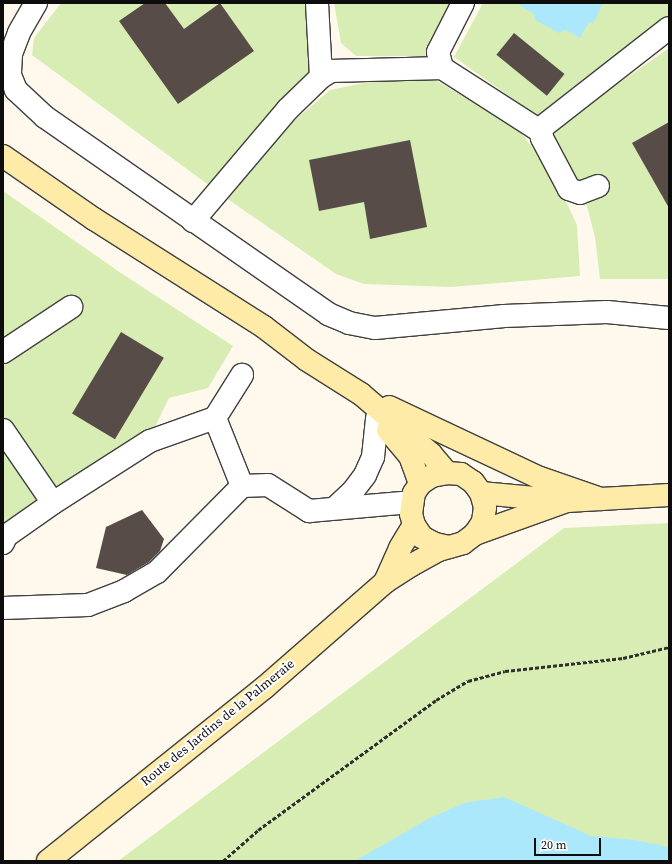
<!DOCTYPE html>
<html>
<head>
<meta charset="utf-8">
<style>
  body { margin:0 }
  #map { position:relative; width:672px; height:864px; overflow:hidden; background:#fff9ed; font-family:"Source Serif 4",serif }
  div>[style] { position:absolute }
  .green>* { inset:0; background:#d8edb3 }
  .water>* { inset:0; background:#ace8fb }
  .building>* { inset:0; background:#574c48; transform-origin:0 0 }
  .path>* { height:2.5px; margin-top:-1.25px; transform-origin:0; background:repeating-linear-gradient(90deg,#2f2f2f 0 4px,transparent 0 6px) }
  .roads { filter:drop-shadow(1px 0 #404040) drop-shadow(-1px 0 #404040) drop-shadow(0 1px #404040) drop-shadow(0 -1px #404040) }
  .street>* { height:22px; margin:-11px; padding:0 11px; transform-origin:11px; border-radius:11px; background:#fff }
  .secondary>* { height:22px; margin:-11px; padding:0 11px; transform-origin:11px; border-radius:11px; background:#ffeba8 }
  span { translate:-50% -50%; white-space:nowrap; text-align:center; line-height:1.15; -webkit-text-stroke:4px #fff; paint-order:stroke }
  .street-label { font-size:13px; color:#0d0d0d }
  .frame { position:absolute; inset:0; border:4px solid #0d0d0d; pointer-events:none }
  .scale { position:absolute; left:534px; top:838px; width:67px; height:18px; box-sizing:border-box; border:2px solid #0d0d0d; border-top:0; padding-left:5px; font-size:12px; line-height:14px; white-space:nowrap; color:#0d0d0d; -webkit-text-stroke:3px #fff; paint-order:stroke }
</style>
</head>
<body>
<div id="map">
  <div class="green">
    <div style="clip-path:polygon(61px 3px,316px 3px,313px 69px,214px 189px,32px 55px,34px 38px)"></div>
    <div style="clip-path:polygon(334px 3px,462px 3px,449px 28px,425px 56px,356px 56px,341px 43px)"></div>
    <div style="clip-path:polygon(483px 3px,669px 3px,669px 26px,543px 120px,454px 57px)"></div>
    <div style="clip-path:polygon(669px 48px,669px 279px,600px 279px,595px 237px,583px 191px,548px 133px)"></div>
    <div style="clip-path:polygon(398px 76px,437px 81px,517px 128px,552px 172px,577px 225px,580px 276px,451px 287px,364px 284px,336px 274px,226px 198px,294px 121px,330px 90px)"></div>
    <div style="clip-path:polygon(3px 191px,121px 273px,233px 346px,208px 388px,169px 398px,150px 437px,3px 534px)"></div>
    <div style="clip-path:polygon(669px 523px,669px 861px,118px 861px,564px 528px)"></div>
  </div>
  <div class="water">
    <div style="clip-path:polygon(522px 3px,603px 3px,594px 22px,588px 24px,580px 38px,565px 30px,559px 33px,535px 20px,534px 14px,520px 6px)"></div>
    <div style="clip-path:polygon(504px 797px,591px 836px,635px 840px,669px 847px,669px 861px,355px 861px,428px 819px,464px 803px)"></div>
  </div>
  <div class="building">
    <div style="clip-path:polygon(145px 3px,165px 3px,184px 29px,220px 3px,254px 51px,178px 104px,119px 21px)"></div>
    <div style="left:514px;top:33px;width:65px;height:28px;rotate:39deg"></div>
    <div style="clip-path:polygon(669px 122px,669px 208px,632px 143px)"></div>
    <div style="clip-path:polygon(410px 140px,427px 227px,370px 239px,364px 202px,319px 211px,309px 160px)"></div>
    <div style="left:121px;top:332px;width:50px;height:95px;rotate:31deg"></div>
    <div style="clip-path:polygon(142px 510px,164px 539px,160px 551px,149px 562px,127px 575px,96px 568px,106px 527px)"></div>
  </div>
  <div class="path">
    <div style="left:223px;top:861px;width:47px;rotate:-41.5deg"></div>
    <div style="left:258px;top:830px;width:220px;rotate:-36.1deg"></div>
    <div style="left:436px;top:700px;width:37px;rotate:-31deg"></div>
    <div style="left:468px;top:681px;width:38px;rotate:-15deg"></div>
    <div style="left:505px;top:671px;width:119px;rotate:-6.3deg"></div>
    <div style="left:623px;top:658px;width:47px;rotate:-13.4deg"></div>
  </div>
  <div class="roads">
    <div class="street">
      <div style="left:36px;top:3px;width:34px;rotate:120deg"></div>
      <div style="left:19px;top:33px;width:22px;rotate:111deg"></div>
      <div style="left:11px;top:54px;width:21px;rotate:93deg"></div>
      <div style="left:10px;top:75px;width:16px;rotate:68deg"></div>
      <div style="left:16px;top:90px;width:40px;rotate:43deg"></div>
      <div style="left:45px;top:117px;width:345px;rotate:34.8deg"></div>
      <div style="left:328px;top:314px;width:23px;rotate:23deg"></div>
      <div style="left:349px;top:323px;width:26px;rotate:11deg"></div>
      <div style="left:375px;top:328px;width:130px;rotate:-5.3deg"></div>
      <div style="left:504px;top:316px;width:103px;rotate:-2.2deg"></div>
      <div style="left:607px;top:312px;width:62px;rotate:5.5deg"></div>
      <div style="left:317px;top:3px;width:74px;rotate:86.9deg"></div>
      <div style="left:463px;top:3px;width:55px;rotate:117deg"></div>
      <div style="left:438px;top:52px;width:16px;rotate:76deg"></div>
      <div style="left:442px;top:68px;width:117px;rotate:32.7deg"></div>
      <div style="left:598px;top:186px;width:19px;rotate:159deg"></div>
      <div style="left:580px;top:193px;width:12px;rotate:-160deg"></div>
      <div style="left:569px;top:189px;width:58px;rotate:-117.9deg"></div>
      <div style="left:542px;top:138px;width:10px;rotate:-96deg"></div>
      <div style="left:541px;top:128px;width:162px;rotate:-38deg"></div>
      <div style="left:193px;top:221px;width:147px;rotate:-49.7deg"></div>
      <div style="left:288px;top:109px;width:46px;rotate:-44.1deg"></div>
      <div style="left:321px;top:77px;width:12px;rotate:-31deg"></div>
      <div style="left:331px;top:71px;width:111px;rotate:-1.5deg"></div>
      <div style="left:3px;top:352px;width:82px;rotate:-33.5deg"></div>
      <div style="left:215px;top:418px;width:51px;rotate:-57.9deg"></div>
      <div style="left:3px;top:430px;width:88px;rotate:55.6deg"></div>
      <div style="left:336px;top:507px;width:23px;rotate:-43deg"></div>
      <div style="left:353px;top:491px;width:20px;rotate:-53deg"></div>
      <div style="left:365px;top:475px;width:20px;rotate:-66deg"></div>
      <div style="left:373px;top:457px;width:39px;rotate:-84deg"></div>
      <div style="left:3px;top:543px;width:8px;rotate:-67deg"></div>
      <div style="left:6px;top:536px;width:57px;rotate:-35.1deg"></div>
      <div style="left:53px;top:503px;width:115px;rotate:-32.6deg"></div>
      <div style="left:150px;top:441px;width:69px;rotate:-19.5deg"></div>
      <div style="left:215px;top:418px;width:73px;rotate:68.3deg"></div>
      <div style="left:3px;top:608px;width:85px;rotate:-2deg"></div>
      <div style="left:88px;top:605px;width:39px;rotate:-21deg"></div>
      <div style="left:124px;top:591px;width:38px;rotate:-30deg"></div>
      <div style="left:157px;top:572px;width:121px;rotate:-45.3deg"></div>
      <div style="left:242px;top:486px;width:26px;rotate:-2deg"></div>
      <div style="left:268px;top:485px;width:49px;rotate:32.4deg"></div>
      <div style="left:309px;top:511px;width:102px;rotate:-5deg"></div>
    </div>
    <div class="secondary">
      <div style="left:3px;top:156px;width:111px;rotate:34.7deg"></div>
      <div style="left:94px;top:219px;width:201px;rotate:32.4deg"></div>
      <div style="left:264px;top:327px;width:54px;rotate:37.5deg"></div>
      <div style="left:307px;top:360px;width:64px;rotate:32.2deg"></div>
      <div style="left:361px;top:394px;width:92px;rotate:40.6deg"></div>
      <div style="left:431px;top:454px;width:25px;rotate:50deg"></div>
      <div style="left:389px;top:407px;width:167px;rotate:25.2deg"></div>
      <div style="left:540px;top:478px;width:65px;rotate:19deg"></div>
      <div style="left:388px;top:430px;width:34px;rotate:50deg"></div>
      <div style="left:410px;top:456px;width:30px;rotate:70deg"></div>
      <div style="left:481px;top:493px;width:86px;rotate:5.3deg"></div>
      <div style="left:567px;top:501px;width:102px;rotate:-3.4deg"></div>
      <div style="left:449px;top:547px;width:14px;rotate:-168deg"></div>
      <div style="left:435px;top:544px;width:15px;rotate:-152deg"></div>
      <div style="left:422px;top:537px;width:14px;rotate:-124deg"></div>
      <div style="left:414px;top:525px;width:11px;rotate:-105deg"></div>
      <div style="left:411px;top:514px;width:21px;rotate:-82deg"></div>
      <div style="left:414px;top:493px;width:11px;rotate:-56deg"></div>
      <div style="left:420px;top:484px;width:14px;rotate:-34deg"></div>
      <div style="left:432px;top:476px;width:15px;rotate:-11deg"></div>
      <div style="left:447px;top:473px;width:14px;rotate:4deg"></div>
      <div style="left:461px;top:474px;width:14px;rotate:34deg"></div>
      <div style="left:473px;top:482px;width:14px;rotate:54deg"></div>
      <div style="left:481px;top:493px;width:15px;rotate:74deg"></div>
      <div style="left:485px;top:507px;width:15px;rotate:98deg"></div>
      <div style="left:483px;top:522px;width:14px;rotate:124deg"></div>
      <div style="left:385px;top:582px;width:37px;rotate:-66deg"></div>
      <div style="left:400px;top:548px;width:27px;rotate:-59deg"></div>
      <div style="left:48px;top:861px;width:277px;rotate:-38.7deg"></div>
      <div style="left:264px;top:688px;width:161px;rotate:-41.2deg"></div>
      <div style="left:385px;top:582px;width:30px;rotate:-33deg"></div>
      <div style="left:410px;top:566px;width:33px;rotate:-29deg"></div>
      <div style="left:439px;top:550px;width:25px;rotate:-16deg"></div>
      <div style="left:463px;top:543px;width:15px;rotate:-37deg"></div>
      <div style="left:475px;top:534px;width:98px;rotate:-19.7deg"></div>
    </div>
  </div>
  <div class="street-label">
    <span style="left:218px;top:723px;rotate:-39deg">Route des Jardins de la Palmeraie</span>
  </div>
  <div class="frame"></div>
  <div class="scale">20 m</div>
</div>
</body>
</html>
